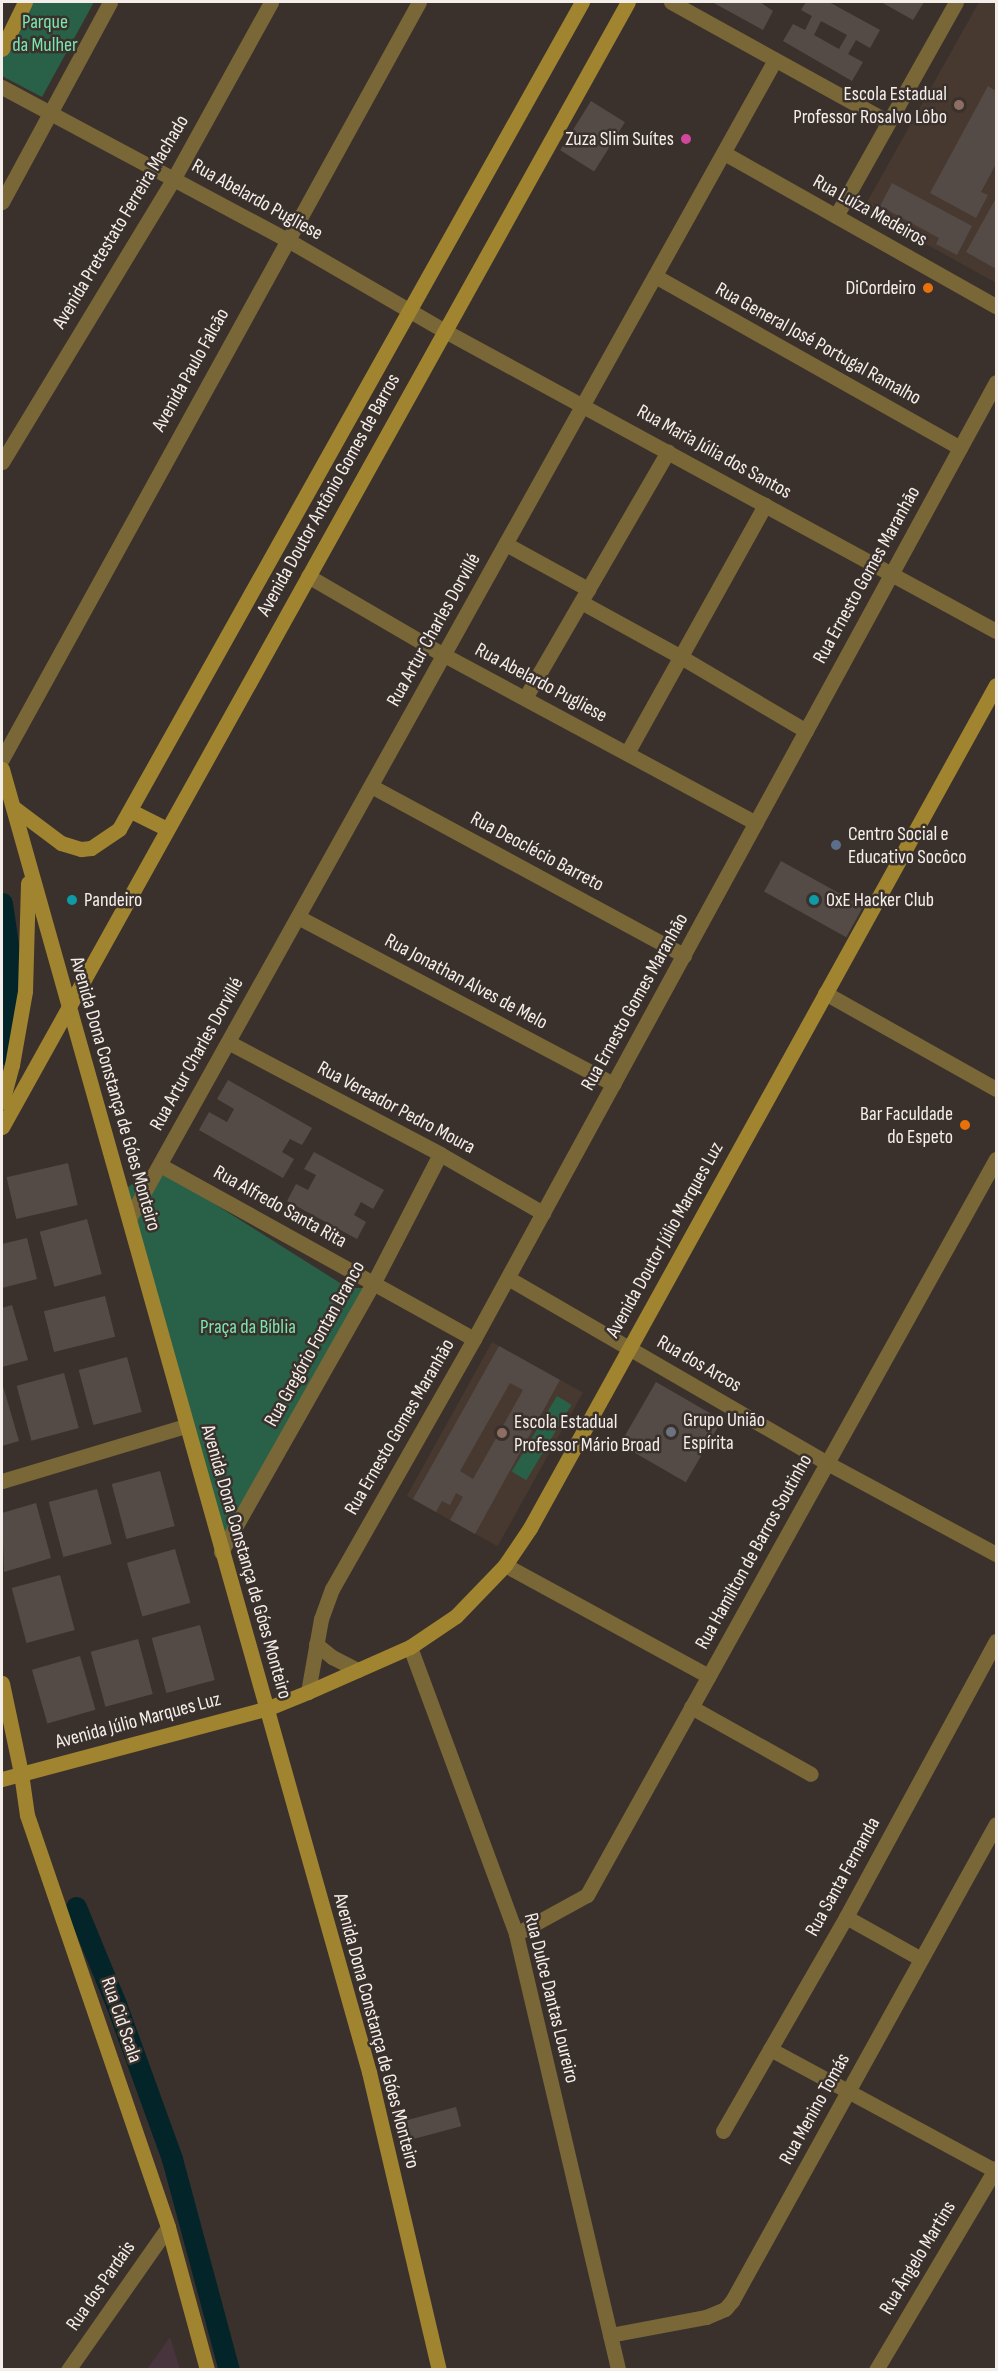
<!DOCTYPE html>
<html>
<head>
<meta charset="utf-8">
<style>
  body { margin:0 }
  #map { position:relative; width:998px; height:2371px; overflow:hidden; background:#3a312c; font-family:"Sofia Sans Condensed",sans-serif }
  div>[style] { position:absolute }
  .industrial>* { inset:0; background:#47343d }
  .built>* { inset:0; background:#473830; transform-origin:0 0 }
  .green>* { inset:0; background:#286147; transform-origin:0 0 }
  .canal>* { height:21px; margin:-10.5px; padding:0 10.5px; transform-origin:10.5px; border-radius:10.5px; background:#032529 }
  .building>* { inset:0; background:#554b46; transform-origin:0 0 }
  .street>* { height:15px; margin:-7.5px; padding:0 7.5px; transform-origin:7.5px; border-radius:7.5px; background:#796737 }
  .secondary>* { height:15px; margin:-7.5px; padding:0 7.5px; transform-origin:7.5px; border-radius:7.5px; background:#a08430 }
  .dots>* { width:16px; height:16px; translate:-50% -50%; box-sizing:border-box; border:3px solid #3a312c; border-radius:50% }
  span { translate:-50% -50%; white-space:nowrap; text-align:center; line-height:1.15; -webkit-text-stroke:5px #3a312c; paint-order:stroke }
  .park-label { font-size:20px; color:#7ae7b2 }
  .poi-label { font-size:20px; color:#f4eeeb }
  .right { translate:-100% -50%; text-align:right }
  .left { translate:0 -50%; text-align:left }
  .street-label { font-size:20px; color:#f4eeeb }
  .frame { position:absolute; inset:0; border:3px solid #f4eeeb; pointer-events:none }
</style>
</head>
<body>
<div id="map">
  <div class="industrial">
    <div style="clip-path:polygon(170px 2337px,180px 2369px,147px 2369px)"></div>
  </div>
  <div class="built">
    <div style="clip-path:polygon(979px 2px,996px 2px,996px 283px,863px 209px)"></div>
    <div style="left:492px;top:1342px;width:104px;height:176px;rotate:29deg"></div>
  </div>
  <div class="green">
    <div style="clip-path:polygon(31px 2px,94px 2px,42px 97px,2px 76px,2px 59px)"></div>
    <div style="clip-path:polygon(156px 1167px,348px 1288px,371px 1288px,221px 1552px,121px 1192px)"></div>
    <div style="left:557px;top:1396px;width:17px;height:88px;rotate:31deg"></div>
  </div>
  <div class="canal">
    <div style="left:2px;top:903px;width:77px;rotate:81.8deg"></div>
    <div style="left:13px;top:979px;width:64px;rotate:97.2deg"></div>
    <div style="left:5px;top:1042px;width:12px;rotate:104deg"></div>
    <div style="left:76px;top:1907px;width:105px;rotate:67.6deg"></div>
    <div style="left:116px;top:2004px;width:165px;rotate:70.1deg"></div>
    <div style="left:172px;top:2159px;width:219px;rotate:74.9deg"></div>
  </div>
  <div class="building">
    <div style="clip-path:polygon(712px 2px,760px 2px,773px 11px,763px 30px)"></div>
    <div style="clip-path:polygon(evenodd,806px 2px,829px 2px,880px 30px,870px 48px,856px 40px,848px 54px,863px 62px,852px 81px,783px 41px,793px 24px,805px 30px,812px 16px,801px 10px,806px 2px,821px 21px,847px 35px,839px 49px,814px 35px,821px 21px)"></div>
    <div style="clip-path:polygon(881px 2px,924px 2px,913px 20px)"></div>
    <div style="clip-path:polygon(988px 86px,996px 91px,996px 164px,981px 192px,988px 195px,976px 218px,930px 193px)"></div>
    <div style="left:591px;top:101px;width:40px;height:58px;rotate:32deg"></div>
    <div style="clip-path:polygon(892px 183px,972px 226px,957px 255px,936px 244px,939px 238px,880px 206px)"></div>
    <div style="clip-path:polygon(996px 198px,996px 269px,966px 252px)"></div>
    <div style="left:781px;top:861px;width:94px;height:35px;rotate:29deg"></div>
    <div style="clip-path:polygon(228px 1080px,312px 1128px,302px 1145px,290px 1139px,282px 1152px,294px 1159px,283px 1178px,199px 1130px,209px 1112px,227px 1122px,234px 1109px,217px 1099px)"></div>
    <div style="clip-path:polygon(314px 1152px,384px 1190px,373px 1209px,361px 1202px,354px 1215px,366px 1222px,357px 1239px,287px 1201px,296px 1184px,308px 1190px,316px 1175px,304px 1169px)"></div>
    <div style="left:68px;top:1163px;width:43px;height:63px;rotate:77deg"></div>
    <div style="left:87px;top:1219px;width:57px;height:49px;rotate:75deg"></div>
    <div style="clip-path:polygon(27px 1238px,37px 1279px,2px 1288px,2px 1244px)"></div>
    <div style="left:105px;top:1296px;width:42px;height:63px;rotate:76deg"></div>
    <div style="clip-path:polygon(12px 1305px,28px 1360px,2px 1367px,2px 1308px)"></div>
    <div style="clip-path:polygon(evenodd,499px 1346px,560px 1380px,475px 1534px,450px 1520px,463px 1497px,456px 1493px,450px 1505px,442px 1501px,436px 1512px,413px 1499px,499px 1346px,510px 1383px,523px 1390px,473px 1479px,460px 1471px,510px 1383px)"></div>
    <div style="left:127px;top:1357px;width:57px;height:50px;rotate:75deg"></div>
    <div style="left:64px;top:1373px;width:57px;height:49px;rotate:75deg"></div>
    <div style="left:656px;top:1382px;width:76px;height:72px;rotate:30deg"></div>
    <div style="clip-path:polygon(3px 1386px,19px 1441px,2px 1446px,2px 1387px)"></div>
    <div style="left:160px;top:1471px;width:57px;height:50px;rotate:75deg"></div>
    <div style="left:97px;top:1489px;width:57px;height:50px;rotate:75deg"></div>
    <div style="clip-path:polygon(36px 1503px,51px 1558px,4px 1572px,2px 1513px)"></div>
    <div style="left:175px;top:1549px;width:56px;height:50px;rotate:74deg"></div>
    <div style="left:60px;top:1575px;width:57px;height:50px;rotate:75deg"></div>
    <div style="left:200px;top:1625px;width:57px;height:50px;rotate:75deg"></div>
    <div style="left:138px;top:1639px;width:57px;height:49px;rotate:75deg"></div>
    <div style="left:80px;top:1656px;width:56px;height:50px;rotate:74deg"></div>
    <div style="left:456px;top:2107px;width:20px;height:59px;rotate:75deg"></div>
  </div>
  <div class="street">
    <div style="left:671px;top:2px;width:248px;rotate:28.9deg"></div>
    <div style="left:2px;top:87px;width:322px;rotate:28.2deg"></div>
    <div style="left:286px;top:239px;width:184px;rotate:30.1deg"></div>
    <div style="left:445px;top:331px;width:627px;rotate:28.57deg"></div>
    <div style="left:724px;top:153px;width:312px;rotate:29.4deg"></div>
    <div style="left:2px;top:202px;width:227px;rotate:-61.6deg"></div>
    <div style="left:836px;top:216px;width:245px;rotate:-60.7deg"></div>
    <div style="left:655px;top:276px;width:350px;rotate:29.4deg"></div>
    <div style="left:2px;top:462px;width:332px;rotate:-58.8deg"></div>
    <div style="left:174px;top:178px;width:201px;rotate:-61.1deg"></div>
    <div style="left:506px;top:544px;width:94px;rotate:28.8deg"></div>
    <div style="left:308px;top:576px;width:157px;rotate:30.2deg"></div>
    <div style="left:444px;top:655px;width:354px;rotate:28.3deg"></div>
    <div style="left:581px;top:602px;width:114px;rotate:28.8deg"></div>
    <div style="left:681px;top:657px;width:145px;rotate:30.6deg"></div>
    <div style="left:525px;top:698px;width:285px;rotate:-59.9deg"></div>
    <div style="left:627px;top:753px;width:284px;rotate:-60.9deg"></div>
    <div style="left:2px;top:759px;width:864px;rotate:-61.15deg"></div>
    <div style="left:371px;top:786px;width:356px;rotate:28.4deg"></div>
    <div style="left:298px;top:917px;width:357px;rotate:27.9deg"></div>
    <div style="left:825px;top:993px;width:196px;rotate:29.3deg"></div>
    <div style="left:228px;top:1042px;width:240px;rotate:27.8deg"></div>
    <div style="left:440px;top:1154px;width:119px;rotate:29.8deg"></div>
    <div style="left:160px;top:1165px;width:359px;rotate:29deg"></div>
    <div style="left:129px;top:1219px;width:1327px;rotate:-60.87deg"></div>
    <div style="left:508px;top:1278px;width:369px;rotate:30.1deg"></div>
    <div style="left:827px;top:1463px;width:192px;rotate:28.3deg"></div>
    <div style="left:2px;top:1481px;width:191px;rotate:-16.7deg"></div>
    <div style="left:221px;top:1552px;width:310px;rotate:-60.5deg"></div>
    <div style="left:374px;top:1282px;width:144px;rotate:-62.7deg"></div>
    <div style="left:505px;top:1565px;width:232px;rotate:28.6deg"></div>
    <div style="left:316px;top:1644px;width:21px;rotate:39deg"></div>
    <div style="left:332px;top:1657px;width:29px;rotate:27deg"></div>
    <div style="left:410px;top:1647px;width:306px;rotate:69.7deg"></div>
    <div style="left:516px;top:1934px;width:448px;rotate:76.8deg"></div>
    <div style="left:308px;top:1692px;width:74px;rotate:-79.9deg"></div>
    <div style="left:321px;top:1619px;width:32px;rotate:-70deg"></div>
    <div style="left:332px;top:1589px;width:288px;rotate:-60.4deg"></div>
    <div style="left:474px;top:1339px;width:1090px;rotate:-61.39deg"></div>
    <div style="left:691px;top:1707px;width:137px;rotate:29.2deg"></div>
    <div style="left:846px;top:1917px;width:86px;rotate:29.2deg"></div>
    <div style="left:516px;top:1934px;width:81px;rotate:-28.8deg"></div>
    <div style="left:587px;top:1895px;width:842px;rotate:-60.94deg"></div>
    <div style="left:770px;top:2049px;width:257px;rotate:28.4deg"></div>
    <div style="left:723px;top:2131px;width:247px;rotate:-60.1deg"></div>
    <div style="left:846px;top:1917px;width:314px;rotate:-61.5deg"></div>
    <div style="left:610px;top:2335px;width:98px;rotate:-10.6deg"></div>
    <div style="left:706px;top:2317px;width:21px;rotate:-23deg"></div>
    <div style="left:725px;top:2309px;width:11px;rotate:-49deg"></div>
    <div style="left:732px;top:2301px;width:545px;rotate:-61.04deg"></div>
    <div style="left:68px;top:2370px;width:174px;rotate:-55deg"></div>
    <div style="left:876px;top:2370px;width:235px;rotate:-59.3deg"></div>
  </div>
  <div class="secondary">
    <div style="left:2px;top:49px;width:52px;rotate:-63.9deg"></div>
    <div style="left:2px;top:769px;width:1354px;rotate:74.27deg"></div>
    <div style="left:369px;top:2072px;width:306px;rotate:76.8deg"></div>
    <div style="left:13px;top:807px;width:60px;rotate:36.9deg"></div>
    <div style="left:61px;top:843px;width:21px;rotate:17deg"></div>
    <div style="left:81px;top:849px;width:10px;rotate:-6deg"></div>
    <div style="left:91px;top:848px;width:34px;rotate:-34deg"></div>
    <div style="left:119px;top:829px;width:948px;rotate:-60.76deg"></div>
    <div style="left:131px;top:811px;width:40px;rotate:26.6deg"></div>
    <div style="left:2px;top:1102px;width:38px;rotate:-75deg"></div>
    <div style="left:12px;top:1065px;width:75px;rotate:-80deg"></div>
    <div style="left:25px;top:991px;width:108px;rotate:-88.4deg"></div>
    <div style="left:2px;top:1127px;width:1287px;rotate:-60.91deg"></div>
    <div style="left:2px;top:1683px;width:92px;rotate:78.1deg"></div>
    <div style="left:21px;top:1773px;width:42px;rotate:81.9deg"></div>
    <div style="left:27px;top:1815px;width:435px;rotate:71.1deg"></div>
    <div style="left:168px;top:2227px;width:148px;rotate:74.7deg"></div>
    <div style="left:2px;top:1779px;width:273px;rotate:-14.9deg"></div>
    <div style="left:266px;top:1709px;width:45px;rotate:-22deg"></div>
    <div style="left:308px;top:1692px;width:111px;rotate:-23.8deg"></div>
    <div style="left:410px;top:1647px;width:55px;rotate:-34deg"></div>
    <div style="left:456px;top:1616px;width:71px;rotate:-46.1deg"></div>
    <div style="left:505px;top:1565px;width:45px;rotate:-56deg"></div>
    <div style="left:530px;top:1528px;width:963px;rotate:-61.07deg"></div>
  </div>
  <div class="dots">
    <div style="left:959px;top:105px;background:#8d6e63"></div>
    <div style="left:686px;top:139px;background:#d1479c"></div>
    <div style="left:928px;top:288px;background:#e8710a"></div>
    <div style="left:836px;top:845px;background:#5c6f8a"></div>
    <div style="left:72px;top:900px;background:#0f9aa8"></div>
    <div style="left:814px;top:900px;background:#0f9aa8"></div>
    <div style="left:965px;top:1125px;background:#e8710a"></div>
    <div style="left:671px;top:1432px;background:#6b7280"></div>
    <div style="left:502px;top:1433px;background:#8d6e63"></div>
  </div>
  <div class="park-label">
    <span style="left:45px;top:34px">Parque<br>da Mulher</span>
    <span style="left:248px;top:1327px">Praça da Bíblia</span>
  </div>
  <div class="poi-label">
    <span class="right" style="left:947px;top:106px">Escola Estadual<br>Professor Rosalvo Lôbo</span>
    <span class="right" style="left:674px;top:139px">Zuza Slim Suítes</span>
    <span class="right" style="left:916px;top:288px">DiCordeiro</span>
    <span class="left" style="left:848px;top:846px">Centro Social e<br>Educativo Socôco</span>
    <span class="left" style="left:84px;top:900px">Pandeiro</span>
    <span class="left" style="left:826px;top:900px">0xE Hacker Club</span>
    <span class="right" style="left:953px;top:1126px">Bar Faculdade<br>do Espeto</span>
    <span class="left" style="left:683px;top:1432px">Grupo União<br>Espírita</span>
    <span class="left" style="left:514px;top:1434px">Escola Estadual<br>Professor Mário Broad</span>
  </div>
  <div class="street-label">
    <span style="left:257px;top:200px;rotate:29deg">Rua Abelardo Pugliese</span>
    <span style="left:870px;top:211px;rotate:29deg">Rua Luíza Medeiros</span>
    <span style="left:121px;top:222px;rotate:-59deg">Avenida Pretestato Ferreira Machado</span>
    <span style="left:818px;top:344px;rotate:29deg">Rua General José Portugal Ramalho</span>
    <span style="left:191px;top:370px;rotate:-61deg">Avenida Paulo Falcão</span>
    <span style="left:714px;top:452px;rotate:29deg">Rua Maria Júlia dos Santos</span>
    <span style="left:329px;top:495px;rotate:-61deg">Avenida Doutor Antônio Gomes de Barros</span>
    <span style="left:867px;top:575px;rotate:-61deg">Rua Ernesto Gomes Maranhão</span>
    <span style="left:434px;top:630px;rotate:-61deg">Rua Artur Charles Dorvillé</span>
    <span style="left:541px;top:683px;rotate:28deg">Rua Abelardo Pugliese</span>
    <span style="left:537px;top:852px;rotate:28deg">Rua Deoclécio Barreto</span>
    <span style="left:466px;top:982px;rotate:28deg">Rua Jonathan Alves de Melo</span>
    <span style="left:635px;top:1002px;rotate:-61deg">Rua Ernesto Gomes Maranhão</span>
    <span style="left:197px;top:1054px;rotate:-61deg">Rua Artur Charles Dorvillé</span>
    <span style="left:115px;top:1094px;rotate:74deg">Avenida Dona Constança de Góes Monteiro</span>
    <span style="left:396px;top:1108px;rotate:28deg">Rua Vereador Pedro Moura</span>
    <span style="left:280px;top:1207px;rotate:29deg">Rua Alfredo Santa Rita</span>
    <span style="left:665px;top:1240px;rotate:-61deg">Avenida Doutor Júlio Marques Luz</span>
    <span style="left:315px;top:1344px;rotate:-61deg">Rua Gregório Fontan Branco</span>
    <span style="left:699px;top:1364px;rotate:30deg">Rua dos Arcos</span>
    <span style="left:400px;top:1427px;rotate:-60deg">Rua Ernesto Gomes Maranhão</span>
    <span style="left:754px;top:1552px;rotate:-61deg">Rua Hamilton de Barros Soutinho</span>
    <span style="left:246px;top:1562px;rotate:74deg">Avenida Dona Constança de Góes Monteiro</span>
    <span style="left:138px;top:1721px;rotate:-15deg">Avenida Júlio Marques Luz</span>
    <span style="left:843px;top:1877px;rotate:-61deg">Rua Santa Fernanda</span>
    <span style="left:551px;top:1998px;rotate:76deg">Rua Dulce Dantas Loureiro</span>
    <span style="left:121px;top:2020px;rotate:71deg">Rua Cid Scala</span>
    <span style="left:376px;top:2031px;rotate:75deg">Avenida Dona Constança de Góes Monteiro</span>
    <span style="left:815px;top:2109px;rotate:-61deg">Rua Menino Tomás</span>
    <span style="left:918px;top:2258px;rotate:-59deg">Rua Ângelo Martins</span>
    <span style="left:101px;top:2286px;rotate:-55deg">Rua dos Pardais</span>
  </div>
  <div class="frame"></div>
</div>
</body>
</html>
